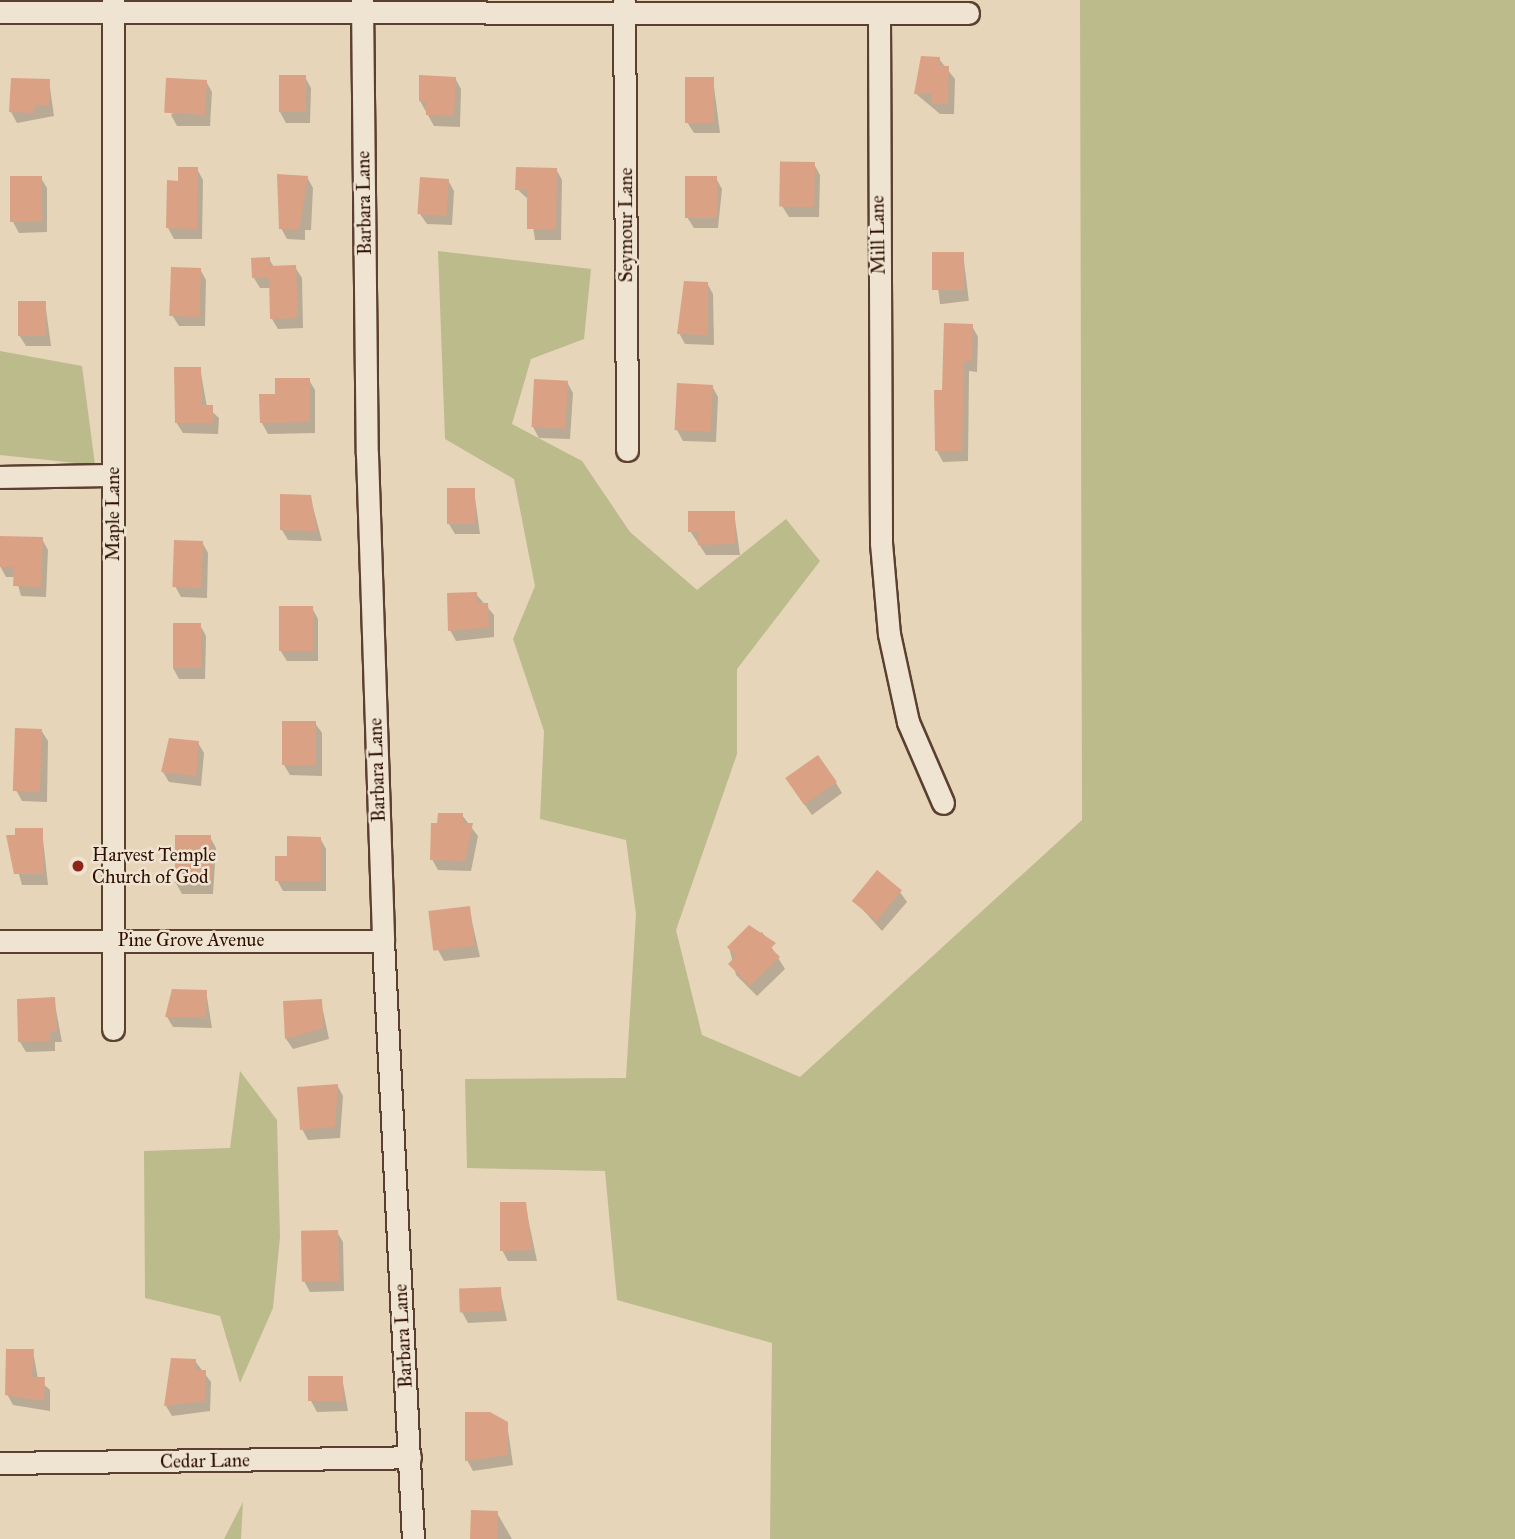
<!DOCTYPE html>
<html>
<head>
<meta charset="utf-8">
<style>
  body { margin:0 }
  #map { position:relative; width:1515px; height:1539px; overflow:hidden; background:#e6d5b9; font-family:"IM FELL Great Primer",serif }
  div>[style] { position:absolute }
  .green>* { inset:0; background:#bcbb8b }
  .shadow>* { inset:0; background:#0003; transform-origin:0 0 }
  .building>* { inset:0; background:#dba185; transform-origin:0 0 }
  .roads { filter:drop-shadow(2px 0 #5c402f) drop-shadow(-2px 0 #5c402f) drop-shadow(0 2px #5c402f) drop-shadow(0 -2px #5c402f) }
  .minor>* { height:21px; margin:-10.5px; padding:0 10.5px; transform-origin:10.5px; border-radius:10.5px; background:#efe4d2 }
  .dots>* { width:19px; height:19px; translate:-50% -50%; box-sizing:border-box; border:4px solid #efe4d2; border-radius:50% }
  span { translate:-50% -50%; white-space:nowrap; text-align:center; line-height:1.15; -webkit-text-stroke:5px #efe4d2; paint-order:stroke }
  .street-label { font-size:19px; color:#2e0f01 }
  .poi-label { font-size:19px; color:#2e0f01 }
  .left { translate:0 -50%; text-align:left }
</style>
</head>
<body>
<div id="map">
  <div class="green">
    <div style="clip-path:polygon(1080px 0,1515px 0,1515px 1539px,770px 1539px,772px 1343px,617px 1300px,605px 1171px,467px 1168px,465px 1079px,626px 1078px,636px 914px,626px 840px,540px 819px,544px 731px,513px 639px,535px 586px,514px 479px,445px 439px,438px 251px,591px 269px,584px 339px,531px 359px,512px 424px,582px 461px,630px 532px,697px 590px,786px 519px,820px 561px,737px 669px,737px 754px,676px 930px,702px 1035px,800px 1077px,1082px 820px)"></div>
    <div style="clip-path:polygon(0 351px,82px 366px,95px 465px,0 455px)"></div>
    <div style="clip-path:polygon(240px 1071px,277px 1120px,280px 1237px,273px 1308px,240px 1383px,220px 1316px,145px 1298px,144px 1151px,230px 1148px)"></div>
    <div style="clip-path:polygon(243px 1502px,241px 1539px,224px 1539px)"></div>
  </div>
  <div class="shadow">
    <div style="clip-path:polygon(939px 59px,955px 79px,954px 114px,940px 114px,915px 93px)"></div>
    <div style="clip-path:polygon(305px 77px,311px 88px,310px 123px,286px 123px,280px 112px)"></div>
    <div style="clip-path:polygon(455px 78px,461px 89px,460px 127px,434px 126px,420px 101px)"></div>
    <div style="clip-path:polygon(713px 79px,720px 133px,694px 133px,687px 122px)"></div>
    <div style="clip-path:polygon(49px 81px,54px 116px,17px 123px,11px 112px)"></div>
    <div style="clip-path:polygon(206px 81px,212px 92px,210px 126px,177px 126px,171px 115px)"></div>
    <div style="clip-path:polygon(814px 164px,820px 175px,819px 217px,789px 217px,782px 206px)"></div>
    <div style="clip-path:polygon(197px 169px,203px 180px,202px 239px,174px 239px,168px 228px,180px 183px)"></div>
    <div style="clip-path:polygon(556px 169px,562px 180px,561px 240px,535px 240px,529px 200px,517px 189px)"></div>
    <div style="clip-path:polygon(307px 177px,313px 188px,311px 230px,305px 230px,305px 240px,287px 239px,281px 228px)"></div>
    <div style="clip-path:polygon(41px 178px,47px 188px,47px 232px,19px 233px,13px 222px)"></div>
    <div style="clip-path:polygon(716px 178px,722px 189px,718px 228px,694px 228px,687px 217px)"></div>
    <div style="clip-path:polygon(448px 180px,454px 191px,452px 225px,427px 224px,420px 214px)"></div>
    <div style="left:963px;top:253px;width:48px;height:29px;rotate:83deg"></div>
    <div style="clip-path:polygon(269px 259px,274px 267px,295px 267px,302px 278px,303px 328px,278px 329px,272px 319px,271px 288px,260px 288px,254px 278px)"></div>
    <div style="clip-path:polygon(200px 269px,206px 280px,205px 326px,179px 326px,172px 315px)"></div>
    <div style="clip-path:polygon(707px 283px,713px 294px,714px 345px,685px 344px,679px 333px)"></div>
    <div style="clip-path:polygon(45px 302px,51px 346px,26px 346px,19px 335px)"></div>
    <div style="clip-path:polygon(972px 326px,978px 337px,977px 372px,969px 371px,968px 461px,943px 462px,937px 451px,944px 392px)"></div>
    <div style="clip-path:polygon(200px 368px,207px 407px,219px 418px,218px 434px,183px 433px,176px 422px)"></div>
    <div style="clip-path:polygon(309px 380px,315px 390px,315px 433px,268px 434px,262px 423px,276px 396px)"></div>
    <div style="clip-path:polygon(567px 382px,573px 393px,570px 439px,539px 438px,533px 427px)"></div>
    <div style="clip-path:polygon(712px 386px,718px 397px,716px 442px,683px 441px,677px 430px)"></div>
    <div style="clip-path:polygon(474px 490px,480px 534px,455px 534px,449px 524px)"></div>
    <div style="clip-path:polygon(310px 496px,322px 541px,288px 540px,282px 530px)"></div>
    <div style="clip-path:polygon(734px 512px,740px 555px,706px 555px,690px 531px)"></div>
    <div style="clip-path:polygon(42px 539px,48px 550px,46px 597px,21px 596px,16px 577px,6px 577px,0 566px)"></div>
    <div style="clip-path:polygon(202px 542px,208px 553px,207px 598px,181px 597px,175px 586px)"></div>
    <div style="clip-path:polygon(476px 594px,494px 615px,494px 637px,456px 641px,450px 630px)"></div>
    <div style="clip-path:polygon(312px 608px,318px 619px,318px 661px,287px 661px,280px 650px)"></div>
    <div style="clip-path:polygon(200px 625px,206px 636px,205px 679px,179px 679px,173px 668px)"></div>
    <div style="clip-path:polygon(315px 723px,322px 733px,322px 776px,290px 775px,284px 765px)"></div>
    <div style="clip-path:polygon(41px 730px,48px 741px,47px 802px,22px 801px,16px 790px)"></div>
    <div style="clip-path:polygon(198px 743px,204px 753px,201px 786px,169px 782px,163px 772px)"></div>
    <div style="clip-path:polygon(836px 783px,842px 793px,812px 815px,794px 790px)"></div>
    <div style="clip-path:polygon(462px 815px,478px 836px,471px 871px,438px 870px,432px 859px)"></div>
    <div style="clip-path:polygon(42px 830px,48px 885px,22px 885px,8px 836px)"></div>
    <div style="clip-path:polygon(210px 837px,216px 848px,213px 894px,182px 894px,176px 883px)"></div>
    <div style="clip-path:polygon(320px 838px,326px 849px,326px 891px,283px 891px,277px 880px)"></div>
    <div style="clip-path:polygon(900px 892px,907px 902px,882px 931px,855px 901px)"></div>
    <div style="clip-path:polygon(469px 908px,480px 957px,444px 961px,438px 950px)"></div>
    <div style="clip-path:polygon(762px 932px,785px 969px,757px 996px,736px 975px,729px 947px)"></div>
    <div style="clip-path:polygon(206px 991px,212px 1028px,173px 1027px,167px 1017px)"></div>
    <div style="clip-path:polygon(54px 999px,62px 1042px,55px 1042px,55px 1051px,26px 1052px,20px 1042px)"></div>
    <div style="clip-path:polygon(321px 1001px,329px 1039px,293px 1049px,286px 1039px)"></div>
    <div style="clip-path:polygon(337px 1085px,343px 1096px,340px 1138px,308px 1140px,302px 1129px)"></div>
    <div style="clip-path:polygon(525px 1204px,537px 1261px,508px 1261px,502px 1250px)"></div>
    <div style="clip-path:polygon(337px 1232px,343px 1242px,344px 1291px,310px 1292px,304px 1281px)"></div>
    <div style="clip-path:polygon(500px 1289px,507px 1321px,468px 1323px,462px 1312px)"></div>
    <div style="clip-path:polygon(33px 1351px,38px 1379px,50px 1390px,50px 1411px,13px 1405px,7px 1394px)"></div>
    <div style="clip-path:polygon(195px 1361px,211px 1382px,210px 1411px,172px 1416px,166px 1406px)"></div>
    <div style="clip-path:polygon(342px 1377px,348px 1411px,317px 1412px,311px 1401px)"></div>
    <div style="clip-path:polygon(507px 1423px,513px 1465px,473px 1471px,467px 1460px)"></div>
    <div style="clip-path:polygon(497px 1513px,512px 1539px,472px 1539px)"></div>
  </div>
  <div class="building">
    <div style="clip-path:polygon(921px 56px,940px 57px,940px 66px,949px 66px,948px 104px,932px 104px,932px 94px,914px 94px)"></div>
    <div style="left:279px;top:75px;width:27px;height:37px"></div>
    <div style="clip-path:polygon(419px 75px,456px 77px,454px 116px,426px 115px,426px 102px,419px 101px)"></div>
    <div style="left:685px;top:77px;width:29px;height:46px"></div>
    <div style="clip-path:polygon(11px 78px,50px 79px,49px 105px,35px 105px,34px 113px,9px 112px)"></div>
    <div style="left:207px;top:80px;width:35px;height:41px;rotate:93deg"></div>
    <div style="left:815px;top:162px;width:45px;height:35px;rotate:91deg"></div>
    <div style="clip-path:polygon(178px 167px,198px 167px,197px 229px,166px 228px,167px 180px,178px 181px)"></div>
    <div style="clip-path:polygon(516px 167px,557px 168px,556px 229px,527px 229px,527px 190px,515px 190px)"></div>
    <div style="clip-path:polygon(277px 174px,308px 176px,299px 230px,279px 229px)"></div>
    <div style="left:10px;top:176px;width:32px;height:46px"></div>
    <div style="left:685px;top:176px;width:32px;height:42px"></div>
    <div style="left:420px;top:177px;width:29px;height:37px;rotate:4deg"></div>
    <div style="left:932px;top:252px;width:32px;height:38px"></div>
    <div style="clip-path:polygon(270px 257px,270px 266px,296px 265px,298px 318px,270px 319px,269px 278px,252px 278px,251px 258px)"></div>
    <div style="left:171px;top:267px;width:30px;height:49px;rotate:2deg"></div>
    <div style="clip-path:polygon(684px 281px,708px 282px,708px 335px,677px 334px)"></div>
    <div style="left:18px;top:301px;width:28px;height:35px"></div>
    <div style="clip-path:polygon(944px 323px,973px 324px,972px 361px,964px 361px,962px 451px,935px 451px,934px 390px,942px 390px)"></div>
    <div style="clip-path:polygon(174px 367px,201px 367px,202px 405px,213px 405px,213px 423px,175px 423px)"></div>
    <div style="clip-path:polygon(275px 378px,310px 378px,310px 422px,260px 423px,259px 394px,275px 394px)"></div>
    <div style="left:534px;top:379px;width:34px;height:48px;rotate:3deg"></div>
    <div style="left:677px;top:383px;width:36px;height:47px;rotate:3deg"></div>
    <div style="left:447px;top:488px;width:28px;height:36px"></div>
    <div style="clip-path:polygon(280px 494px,311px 495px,317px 531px,280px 530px)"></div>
    <div style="clip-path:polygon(688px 511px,735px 511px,735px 544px,698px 545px,698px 532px,688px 532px)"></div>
    <div style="clip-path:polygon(0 536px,43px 537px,41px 587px,13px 586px,14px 567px,0 567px)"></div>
    <div style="left:174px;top:540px;width:29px;height:47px;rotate:2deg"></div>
    <div style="clip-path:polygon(477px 592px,478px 603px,488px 603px,489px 627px,448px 631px,447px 593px)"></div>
    <div style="left:279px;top:606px;width:34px;height:45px"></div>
    <div style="left:173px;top:623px;width:28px;height:45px"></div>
    <div style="left:282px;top:721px;width:34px;height:44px"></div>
    <div style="left:15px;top:728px;width:27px;height:63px;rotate:2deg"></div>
    <div style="clip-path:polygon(169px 738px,199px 741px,196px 776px,161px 772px)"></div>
    <div style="left:818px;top:755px;width:33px;height:40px;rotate:55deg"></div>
    <div style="clip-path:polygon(438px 813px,463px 813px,463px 823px,473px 823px,465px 861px,430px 860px,431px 823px,437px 823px)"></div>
    <div style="clip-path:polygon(15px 828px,43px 828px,43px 874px,14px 874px,6px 835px,15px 835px)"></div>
    <div style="left:175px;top:835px;width:36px;height:48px"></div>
    <div style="clip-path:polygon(287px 836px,321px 837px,321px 881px,275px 881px,275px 856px,287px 856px)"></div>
    <div style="left:877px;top:870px;width:32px;height:40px;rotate:39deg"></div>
    <div style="left:470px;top:906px;width:40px;height:42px;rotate:83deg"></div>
    <div style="clip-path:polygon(749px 925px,776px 943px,771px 948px,780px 957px,750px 986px,728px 964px,736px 956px,727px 947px)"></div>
    <div style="clip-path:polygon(172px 989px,207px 990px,206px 1017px,165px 1017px)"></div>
    <div style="clip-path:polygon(55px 997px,57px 1032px,50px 1032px,50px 1041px,18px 1042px,17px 999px)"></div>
    <div style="clip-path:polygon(322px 999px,323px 1028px,285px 1039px,283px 1001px)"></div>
    <div style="clip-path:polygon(338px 1084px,335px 1127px,300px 1130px,297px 1087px)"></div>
    <div style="clip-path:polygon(500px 1202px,526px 1202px,532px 1250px,500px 1251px)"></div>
    <div style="left:338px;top:1230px;width:51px;height:37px;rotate:89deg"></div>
    <div style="left:501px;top:1287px;width:24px;height:42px;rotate:88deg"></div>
    <div style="clip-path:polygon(6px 1349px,34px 1349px,32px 1377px,45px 1377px,44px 1401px,5px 1395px)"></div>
    <div style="clip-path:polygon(171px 1358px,196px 1359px,195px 1370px,206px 1370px,205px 1401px,164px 1406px)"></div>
    <div style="left:308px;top:1376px;width:35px;height:25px"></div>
    <div style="clip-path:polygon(465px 1412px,490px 1412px,508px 1422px,508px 1455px,465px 1461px)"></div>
    <div style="left:471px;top:1510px;width:27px;height:29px;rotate:2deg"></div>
  </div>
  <div class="roads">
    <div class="minor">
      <div style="left:113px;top:0;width:1029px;rotate:90deg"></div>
      <div style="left:362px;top:0;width:454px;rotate:89.4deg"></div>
      <div style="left:367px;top:454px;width:487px;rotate:88.1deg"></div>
      <div style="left:383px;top:941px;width:599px;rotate:87.13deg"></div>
      <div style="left:624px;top:1px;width:449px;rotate:89.6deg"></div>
      <div style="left:0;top:12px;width:968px;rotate:0.06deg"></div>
      <div style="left:879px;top:17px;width:526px;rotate:89.78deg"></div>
      <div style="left:881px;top:543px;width:91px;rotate:85deg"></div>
      <div style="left:889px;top:634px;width:90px;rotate:77.8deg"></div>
      <div style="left:908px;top:722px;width:88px;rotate:66.6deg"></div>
      <div style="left:0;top:477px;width:113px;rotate:-1deg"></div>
      <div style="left:0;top:941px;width:383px"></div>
      <div style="left:0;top:1463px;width:410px;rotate:-0.8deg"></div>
    </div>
  </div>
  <div class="dots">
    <div style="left:78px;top:866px;background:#8f2418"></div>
  </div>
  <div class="street-label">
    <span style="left:364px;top:203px;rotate:-91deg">Barbara Lane</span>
    <span style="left:626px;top:225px;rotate:-90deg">Seymour Lane</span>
    <span style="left:878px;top:235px;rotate:-91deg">Mill Lane</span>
    <span style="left:113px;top:514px;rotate:-90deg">Maple Lane</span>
    <span style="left:377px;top:770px;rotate:-92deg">Barbara Lane</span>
    <span style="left:191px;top:940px">Pine Grove Avenue</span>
    <span style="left:403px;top:1336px;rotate:-93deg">Barbara Lane</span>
    <span style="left:205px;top:1461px;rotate:-1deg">Cedar Lane</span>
  </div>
  <div class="poi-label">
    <span class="left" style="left:92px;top:866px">Harvest Temple<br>Church of God</span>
  </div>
</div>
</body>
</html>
